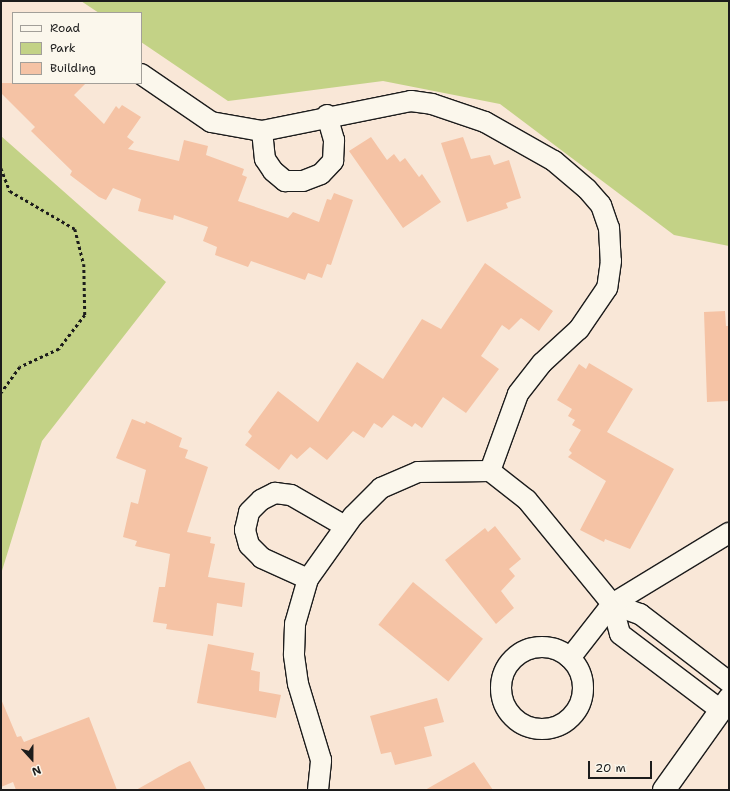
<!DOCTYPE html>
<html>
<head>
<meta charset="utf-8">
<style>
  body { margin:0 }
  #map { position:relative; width:730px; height:791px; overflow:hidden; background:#f9e7d7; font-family:"Shantell Sans",sans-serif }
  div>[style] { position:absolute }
  .green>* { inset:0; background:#c3d286 }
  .building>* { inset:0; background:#f5c3a5; transform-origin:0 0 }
  .path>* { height:2.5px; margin-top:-1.25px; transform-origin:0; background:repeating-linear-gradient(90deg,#1c1c1c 0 3px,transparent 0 6px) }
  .roads { filter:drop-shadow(1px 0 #1c1c1c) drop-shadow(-1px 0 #1c1c1c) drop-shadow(0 1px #1c1c1c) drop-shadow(0 -1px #1c1c1c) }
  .minor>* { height:20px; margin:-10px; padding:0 10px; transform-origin:10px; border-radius:10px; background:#fbf7ec }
  .minor>.ring { margin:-10px; padding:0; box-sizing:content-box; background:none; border:20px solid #fbf7ec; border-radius:50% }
  .tertiary>* { height:22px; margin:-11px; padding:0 11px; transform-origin:11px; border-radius:11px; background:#fbf7ec }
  span { translate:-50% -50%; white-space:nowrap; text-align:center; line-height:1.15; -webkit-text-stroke:3px #fbf7ec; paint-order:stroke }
  .frame { position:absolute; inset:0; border:2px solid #1c1c1c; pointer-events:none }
  .legend { position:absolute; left:12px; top:12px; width:130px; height:72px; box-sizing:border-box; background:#fbf7ec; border:1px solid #a29f99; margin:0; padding:5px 7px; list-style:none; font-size:12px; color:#1c1c1c }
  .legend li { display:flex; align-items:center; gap:8px; height:20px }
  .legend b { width:20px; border:1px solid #a29f99 }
  .north { position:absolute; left:12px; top:739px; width:40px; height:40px; -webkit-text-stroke:3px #fbf7ec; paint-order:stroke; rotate:159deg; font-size:11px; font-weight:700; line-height:16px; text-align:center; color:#1c1c1c }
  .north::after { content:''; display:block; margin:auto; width:14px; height:18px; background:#1c1c1c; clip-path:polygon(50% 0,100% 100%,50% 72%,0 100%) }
  .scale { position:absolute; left:588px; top:761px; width:64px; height:18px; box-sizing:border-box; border:2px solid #1c1c1c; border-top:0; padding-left:5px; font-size:12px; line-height:14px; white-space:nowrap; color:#1c1c1c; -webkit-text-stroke:3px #fbf7ec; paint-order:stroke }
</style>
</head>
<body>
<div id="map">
  <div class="green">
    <div style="clip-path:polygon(81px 1px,729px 1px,729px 246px,674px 235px,500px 104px,383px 81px,228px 101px,141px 42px,141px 13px,99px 13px)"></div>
    <div style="clip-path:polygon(1px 136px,166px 282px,42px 441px,1px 574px)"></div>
  </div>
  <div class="building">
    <div style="clip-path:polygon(1px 83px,86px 83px,74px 95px,104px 124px,116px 106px,119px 109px,122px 105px,141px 117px,127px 137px,134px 142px,128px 149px,179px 161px,184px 140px,208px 146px,206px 155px,244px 169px,242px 175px,247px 177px,238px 201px,288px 218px,293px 212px,319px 222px,327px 199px,331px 200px,334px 193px,353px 200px,331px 265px,327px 264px,322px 278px,308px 273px,305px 280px,251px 261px,248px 267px,215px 255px,217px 247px,203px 241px,208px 227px,174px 215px,173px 220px,138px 211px,141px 199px,113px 188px,106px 200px,99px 197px,70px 175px,72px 171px,31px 131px,35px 127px,1px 93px)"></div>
    <div style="clip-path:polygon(371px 137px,387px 160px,394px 154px,400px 162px,405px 158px,419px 177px,422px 174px,441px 202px,403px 228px,349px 151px)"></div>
    <div style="clip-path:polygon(463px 137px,471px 159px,490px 155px,494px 165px,509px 160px,521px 198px,506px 203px,508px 208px,467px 222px,441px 143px)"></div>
    <div style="clip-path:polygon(485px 263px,553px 311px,539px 331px,521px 318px,509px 330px,502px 325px,481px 356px,499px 369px,466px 413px,443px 397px,422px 428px,415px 423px,412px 427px,393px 415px,382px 428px,374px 423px,364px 438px,353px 431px,327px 460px,310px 447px,297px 459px,291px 454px,279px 470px,245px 445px,252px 436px,248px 432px,278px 391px,318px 422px,357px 362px,383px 379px,422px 319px,441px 329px)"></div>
    <div style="clip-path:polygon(725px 311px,726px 326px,729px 326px,729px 401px,707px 402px,704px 312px)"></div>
    <div style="clip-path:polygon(589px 363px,633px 389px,607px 432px,674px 469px,630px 549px,605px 539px,604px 542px,580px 530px,606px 481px,568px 457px,572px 453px,569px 450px,581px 430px,572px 425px,575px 420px,568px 416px,572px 409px,557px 400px,579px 364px,586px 369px)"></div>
    <div style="clip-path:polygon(132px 419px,145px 424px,146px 421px,182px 438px,179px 447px,188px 450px,185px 458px,208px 467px,187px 532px,211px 537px,210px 543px,215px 544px,208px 577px,245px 583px,242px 607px,217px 603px,213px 636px,166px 629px,167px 624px,153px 622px,159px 587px,165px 587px,170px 554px,135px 546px,137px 541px,123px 537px,131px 502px,138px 504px,146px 470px,116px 458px)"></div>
    <div style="clip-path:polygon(495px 526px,521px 559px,509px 569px,515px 576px,501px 591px,514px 608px,496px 624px,445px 560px,485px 528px,488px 532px)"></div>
    <div style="left:413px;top:582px;width:90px;height:55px;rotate:39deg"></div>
    <div style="clip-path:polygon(208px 644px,254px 653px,251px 670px,260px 672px,259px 691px,281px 695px,276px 718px,197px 703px)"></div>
    <div style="clip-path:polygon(437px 698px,444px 722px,424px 727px,432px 756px,395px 765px,391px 752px,381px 754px,370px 716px)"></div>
    <div style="clip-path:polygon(1px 699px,17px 737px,21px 736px,24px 742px,89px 717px,117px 790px,16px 790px,13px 782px,1px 787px)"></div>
    <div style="clip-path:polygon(190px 761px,206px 790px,136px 790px,179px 766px)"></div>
    <div style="clip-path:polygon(474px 762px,493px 790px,425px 790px,462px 769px)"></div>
  </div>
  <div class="path">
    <div style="left:1px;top:168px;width:25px;rotate:69deg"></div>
    <div style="left:10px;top:191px;width:75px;rotate:30.3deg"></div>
    <div style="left:75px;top:229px;width:36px;rotate:76deg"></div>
    <div style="left:84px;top:264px;width:51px;rotate:88.9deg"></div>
    <div style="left:85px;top:315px;width:43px;rotate:127.4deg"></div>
    <div style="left:59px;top:349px;width:43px;rotate:155.2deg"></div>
    <div style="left:20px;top:367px;width:32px;rotate:126deg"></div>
  </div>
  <div class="roads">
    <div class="minor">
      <div style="left:141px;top:74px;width:85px;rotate:34.4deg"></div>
      <div style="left:211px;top:122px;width:52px;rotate:10deg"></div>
      <div style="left:262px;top:131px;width:152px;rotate:-11.4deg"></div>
      <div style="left:411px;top:101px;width:21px;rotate:8deg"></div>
      <div style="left:432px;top:104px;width:56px;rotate:18.8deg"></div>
      <div style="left:485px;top:122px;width:79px;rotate:29.5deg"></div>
      <div style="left:554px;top:161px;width:43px;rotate:40.3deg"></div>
      <div style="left:587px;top:189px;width:21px;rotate:49deg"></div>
      <div style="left:601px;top:205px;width:24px;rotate:71deg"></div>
      <div style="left:609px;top:228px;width:33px;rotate:87deg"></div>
      <div style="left:611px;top:261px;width:27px;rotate:98deg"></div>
      <div style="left:607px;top:288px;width:50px;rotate:124.3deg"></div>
      <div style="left:579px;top:329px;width:50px;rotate:137.4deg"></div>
      <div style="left:542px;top:363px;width:39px;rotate:128deg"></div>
      <div style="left:518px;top:394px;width:82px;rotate:110deg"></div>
      <div style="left:262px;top:131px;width:28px;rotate:84deg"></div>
      <div style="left:265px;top:159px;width:14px;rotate:56deg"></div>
      <div style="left:273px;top:171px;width:16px;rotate:40deg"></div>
      <div style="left:285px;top:181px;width:18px"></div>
      <div style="left:303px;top:181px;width:19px;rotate:-21deg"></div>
      <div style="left:321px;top:174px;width:18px;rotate:-47deg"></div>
      <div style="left:333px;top:161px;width:21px;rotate:-87deg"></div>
      <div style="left:334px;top:140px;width:26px;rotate:-106deg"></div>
      <div style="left:308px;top:579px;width:51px;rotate:-155.5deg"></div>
      <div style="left:262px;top:558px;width:18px;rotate:-135deg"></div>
      <div style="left:249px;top:545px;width:16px;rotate:-105deg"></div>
      <div style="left:245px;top:530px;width:18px;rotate:-77deg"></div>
      <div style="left:249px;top:512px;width:17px;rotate:-45deg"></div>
      <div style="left:261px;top:500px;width:16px;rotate:-27deg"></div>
      <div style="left:275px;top:493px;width:16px;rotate:7deg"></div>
      <div style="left:291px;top:495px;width:60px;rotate:30deg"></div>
      <div style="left:612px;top:604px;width:30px;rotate:20deg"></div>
      <div style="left:640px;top:614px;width:112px;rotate:37.4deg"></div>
      <div class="ring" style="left:501px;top:647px;width:62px;height:62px"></div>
      <div style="left:570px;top:658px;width:68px;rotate:-52.1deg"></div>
      <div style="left:612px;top:604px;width:137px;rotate:-31.3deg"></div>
      <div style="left:318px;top:790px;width:30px;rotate:-84deg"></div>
      <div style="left:321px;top:760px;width:79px;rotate:-106.8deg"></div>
      <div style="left:298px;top:684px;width:30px;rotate:-98deg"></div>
      <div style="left:294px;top:654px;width:30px;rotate:-88deg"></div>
      <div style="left:295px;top:624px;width:47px;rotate:-73.9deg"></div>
      <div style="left:308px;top:579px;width:77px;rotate:-54.5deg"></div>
      <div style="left:353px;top:516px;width:40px;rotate:-45deg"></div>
      <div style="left:381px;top:488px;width:40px;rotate:-23.4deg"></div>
      <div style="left:418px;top:472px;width:72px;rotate:-0.8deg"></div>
      <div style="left:490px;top:471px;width:47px;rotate:38.1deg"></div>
      <div style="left:527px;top:500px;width:134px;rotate:50.7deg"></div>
      <div style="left:612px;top:604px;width:31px;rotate:75deg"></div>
      <div style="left:620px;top:634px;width:124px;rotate:37.1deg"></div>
    </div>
    <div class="tertiary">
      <div style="left:664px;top:790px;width:112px;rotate:-54.5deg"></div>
    </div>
  </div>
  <div class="frame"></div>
  <ul class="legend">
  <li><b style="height:5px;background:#fbf7ec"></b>Road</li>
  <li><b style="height:11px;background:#c3d286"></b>Park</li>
  <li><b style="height:11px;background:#f5c3a5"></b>Building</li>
  </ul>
  <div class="north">N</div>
  <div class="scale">20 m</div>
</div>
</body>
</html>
